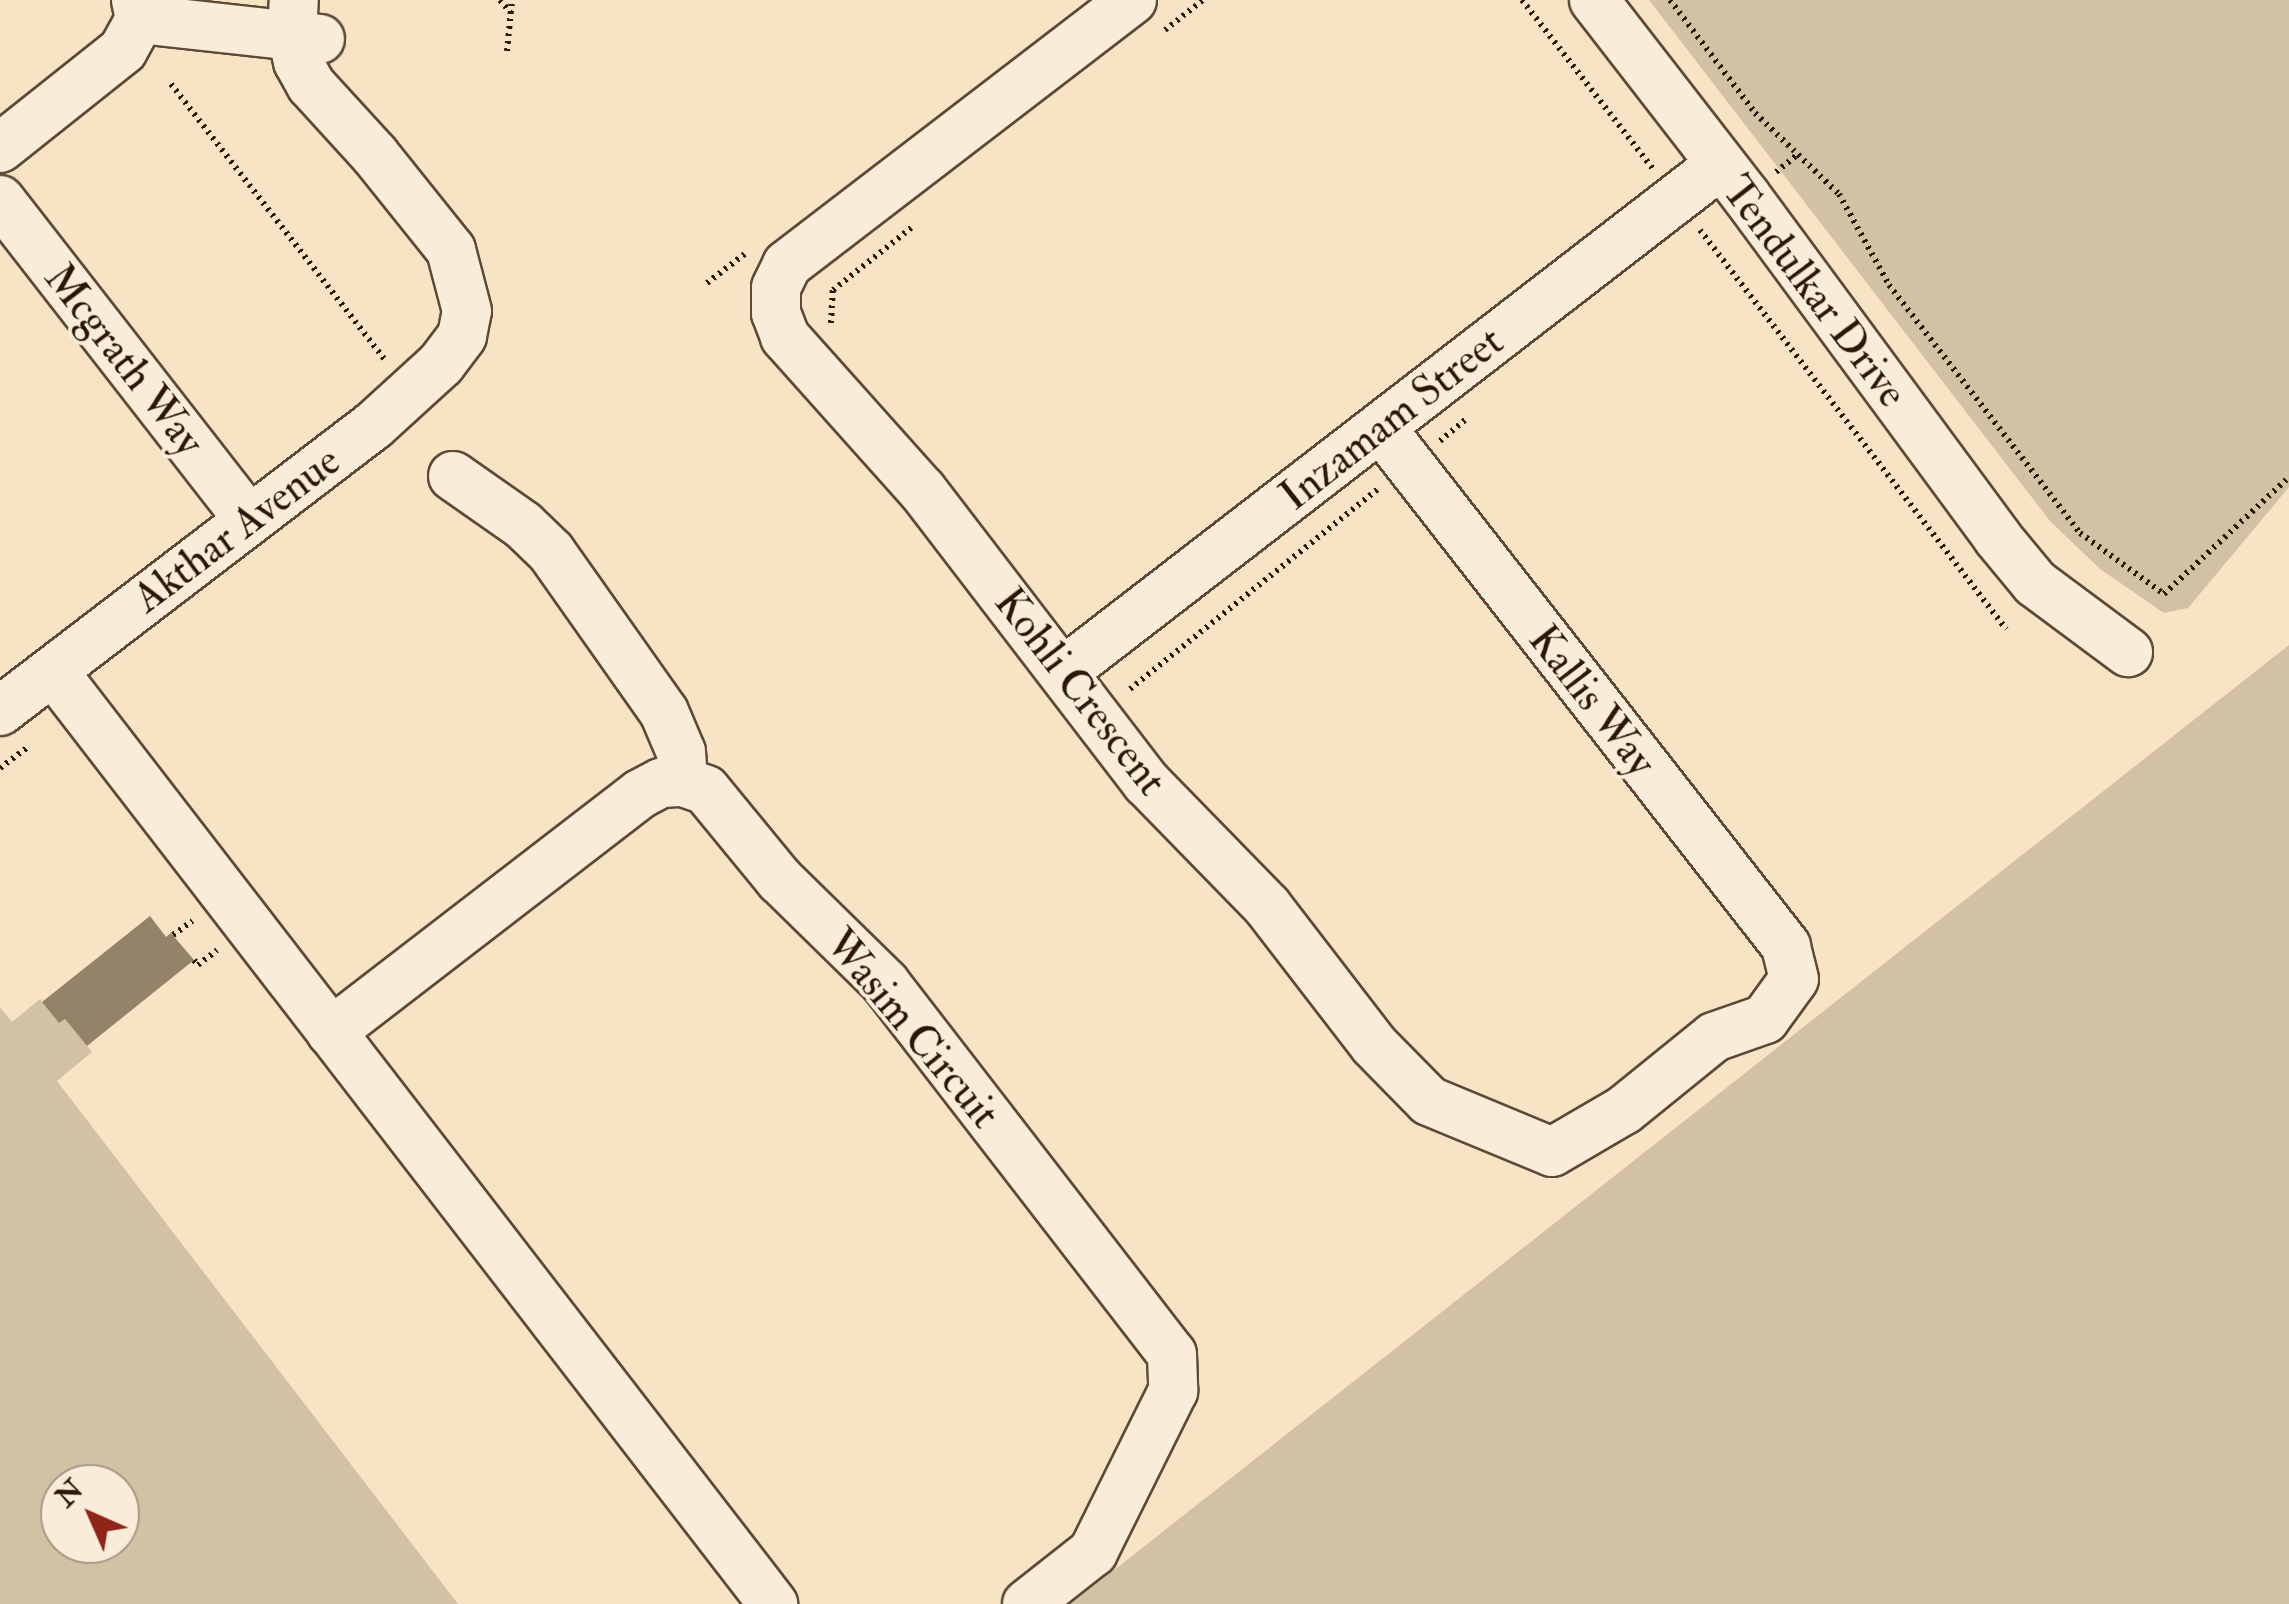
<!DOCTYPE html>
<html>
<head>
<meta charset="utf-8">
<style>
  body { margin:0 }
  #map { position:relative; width:2289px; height:1604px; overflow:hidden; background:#f6e4c4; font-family:"IM FELL Double Pica",serif }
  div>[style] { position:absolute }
  .green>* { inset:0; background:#d3c1a4 }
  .building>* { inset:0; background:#948269 }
  .path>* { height:6px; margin-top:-3px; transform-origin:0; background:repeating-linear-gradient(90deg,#2a1707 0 2.5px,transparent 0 7.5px) }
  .roads { filter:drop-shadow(2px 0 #5d4a36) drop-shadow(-2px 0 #5d4a36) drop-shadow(0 2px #5d4a36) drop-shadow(0 -2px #5d4a36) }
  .minor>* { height:48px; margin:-24px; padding:0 24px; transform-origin:24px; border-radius:24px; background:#f9edd9 }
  span { translate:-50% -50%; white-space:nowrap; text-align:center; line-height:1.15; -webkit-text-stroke:8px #f9edd9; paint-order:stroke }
  .street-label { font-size:42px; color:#2a1707 }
  .north { position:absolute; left:40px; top:1464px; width:100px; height:100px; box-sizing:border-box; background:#f9edd9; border:2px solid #a69785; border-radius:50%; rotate:315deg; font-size:28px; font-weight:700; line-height:40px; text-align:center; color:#2a1707 }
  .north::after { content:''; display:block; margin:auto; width:35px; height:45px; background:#8f2418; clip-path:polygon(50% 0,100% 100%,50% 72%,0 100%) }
</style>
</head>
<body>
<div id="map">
  <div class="green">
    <div style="clip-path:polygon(1649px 0,2289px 0,2289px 487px,2188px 608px,2164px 613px,2100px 569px,2050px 521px)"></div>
    <div style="clip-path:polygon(2289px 645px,2289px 1604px,1071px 1604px,1867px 977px)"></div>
    <div style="clip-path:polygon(evenodd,40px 999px,59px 1023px,65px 1019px,92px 1052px,57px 1081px,458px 1604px,0 1604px,0 1007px,12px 1022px,40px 999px,60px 1484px,120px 1484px,120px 1544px,60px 1544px,60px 1484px)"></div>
  </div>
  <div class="building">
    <div style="clip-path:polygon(150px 916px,166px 937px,171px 933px,194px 960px,87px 1046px,65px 1019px,59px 1023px,42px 1002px)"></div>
  </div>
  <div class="path">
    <div style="left:500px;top:0;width:16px;rotate:50deg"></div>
    <div style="left:1522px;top:0;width:214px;rotate:52.2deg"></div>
    <div style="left:1670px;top:0;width:141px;rotate:53deg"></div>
    <div style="left:1755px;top:113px;width:117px;rotate:44deg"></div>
    <div style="left:1839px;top:194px;width:104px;rotate:61.2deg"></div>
    <div style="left:1889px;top:285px;width:313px;rotate:52.4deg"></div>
    <div style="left:2080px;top:533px;width:104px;rotate:36deg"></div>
    <div style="left:2164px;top:594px;width:171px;rotate:-43.1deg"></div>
    <div style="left:1165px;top:30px;width:48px;rotate:-38.3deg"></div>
    <div style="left:507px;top:51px;width:51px;rotate:-84.4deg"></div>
    <div style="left:171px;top:84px;width:349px;rotate:52.2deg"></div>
    <div style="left:1776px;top:172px;width:28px;rotate:-39deg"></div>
    <div style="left:1700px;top:230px;width:503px;rotate:52.51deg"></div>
    <div style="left:707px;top:283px;width:49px;rotate:-37.6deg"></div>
    <div style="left:831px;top:323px;width:33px;rotate:-87deg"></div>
    <div style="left:833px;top:290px;width:100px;rotate:-38.5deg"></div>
    <div style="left:1440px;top:441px;width:33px;rotate:-40deg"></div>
    <div style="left:1130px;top:689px;width:320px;rotate:-38.9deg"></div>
    <div style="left:0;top:768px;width:36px;rotate:-37deg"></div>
    <div style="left:173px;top:935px;width:24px;rotate:-36deg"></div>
    <div style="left:194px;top:960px;width:6px;rotate:51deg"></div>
    <div style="left:198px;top:965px;width:24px;rotate:-38deg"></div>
  </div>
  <div class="roads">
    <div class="minor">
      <div style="left:1132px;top:0;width:435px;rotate:142.5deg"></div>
      <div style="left:787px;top:265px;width:25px;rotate:116deg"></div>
      <div style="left:776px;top:288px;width:25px;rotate:90deg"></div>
      <div style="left:776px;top:313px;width:26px;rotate:69deg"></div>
      <div style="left:785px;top:337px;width:205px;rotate:48.2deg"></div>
      <div style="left:922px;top:490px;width:369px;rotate:52.5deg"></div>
      <div style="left:1147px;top:783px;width:172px;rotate:45.7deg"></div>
      <div style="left:1267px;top:906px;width:175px;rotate:52.4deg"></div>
      <div style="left:1374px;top:1045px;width:78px;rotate:45.5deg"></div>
      <div style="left:1429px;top:1101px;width:133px;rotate:22.5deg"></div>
      <div style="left:1552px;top:1152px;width:83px;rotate:-30.3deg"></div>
      <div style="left:1624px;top:1110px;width:116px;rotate:-39deg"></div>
      <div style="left:1714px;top:1037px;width:54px;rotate:-19.4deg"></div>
      <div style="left:1765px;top:1019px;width:49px;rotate:-54.1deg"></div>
      <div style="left:1794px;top:979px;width:34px;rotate:-104deg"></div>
      <div style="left:1786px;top:946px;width:658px;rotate:-128.02deg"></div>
      <div style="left:1594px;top:0;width:248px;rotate:52.2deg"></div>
      <div style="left:1746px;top:196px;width:423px;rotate:53.6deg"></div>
      <div style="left:1997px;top:537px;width:60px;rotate:50.4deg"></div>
      <div style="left:2035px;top:583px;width:116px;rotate:36.6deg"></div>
      <div style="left:140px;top:19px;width:181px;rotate:6.3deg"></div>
      <div style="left:0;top:148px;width:157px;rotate:-38.5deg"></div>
      <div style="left:123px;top:50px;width:35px;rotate:-61deg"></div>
      <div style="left:140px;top:19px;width:19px;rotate:-102deg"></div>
      <div style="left:0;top:200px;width:405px;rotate:52.1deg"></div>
      <div style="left:453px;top:476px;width:85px;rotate:35deg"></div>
      <div style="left:523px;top:525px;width:39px;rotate:44deg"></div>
      <div style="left:551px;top:552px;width:196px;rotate:54.8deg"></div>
      <div style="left:664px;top:712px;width:43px;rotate:67deg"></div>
      <div style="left:681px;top:752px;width:30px;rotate:86deg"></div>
      <div style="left:53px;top:671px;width:1179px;rotate:52.34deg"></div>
      <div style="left:1063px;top:672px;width:830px;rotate:-37.66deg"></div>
      <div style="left:0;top:711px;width:469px;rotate:-37.4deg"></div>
      <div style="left:373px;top:426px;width:92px;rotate:-42.4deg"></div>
      <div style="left:441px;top:364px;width:35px;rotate:-53deg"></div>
      <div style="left:462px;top:336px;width:25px;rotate:-79deg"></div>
      <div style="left:467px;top:311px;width:63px;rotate:-104.7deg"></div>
      <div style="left:451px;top:250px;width:122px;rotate:-128.7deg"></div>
      <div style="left:375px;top:155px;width:95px;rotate:-132.4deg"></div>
      <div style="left:311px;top:85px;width:26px;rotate:-119deg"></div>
      <div style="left:298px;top:62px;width:29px;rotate:-102deg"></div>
      <div style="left:292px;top:34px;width:34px;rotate:-87deg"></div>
      <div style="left:331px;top:1032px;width:390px;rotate:-37.6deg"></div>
      <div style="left:640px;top:794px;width:24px;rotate:-28deg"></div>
      <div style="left:661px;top:783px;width:22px;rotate:-3deg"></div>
      <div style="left:683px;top:782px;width:24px;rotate:19deg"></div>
      <div style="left:706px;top:790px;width:117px;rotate:50.6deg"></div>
      <div style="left:780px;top:880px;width:147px;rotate:44.4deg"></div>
      <div style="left:885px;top:983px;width:469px;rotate:52.3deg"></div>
      <div style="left:1172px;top:1354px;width:37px;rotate:88deg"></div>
      <div style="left:1173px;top:1391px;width:180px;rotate:116.4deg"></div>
      <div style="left:1093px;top:1552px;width:84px;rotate:141.8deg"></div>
    </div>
  </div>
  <div class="street-label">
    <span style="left:1814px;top:292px;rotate:53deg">Tendulkar Drive</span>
    <span style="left:124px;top:360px;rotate:52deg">Mcgrath Way</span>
    <span style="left:1392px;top:419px;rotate:-38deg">Inzamam Street</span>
    <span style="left:237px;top:530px;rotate:-37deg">Akthar Avenue</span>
    <span style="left:1080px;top:692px;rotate:52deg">Kohli Crescent</span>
    <span style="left:1592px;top:701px;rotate:52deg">Kallis Way</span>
    <span style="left:912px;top:1029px;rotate:50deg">Wasim Circuit</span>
  </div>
  <div class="north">N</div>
</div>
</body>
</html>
